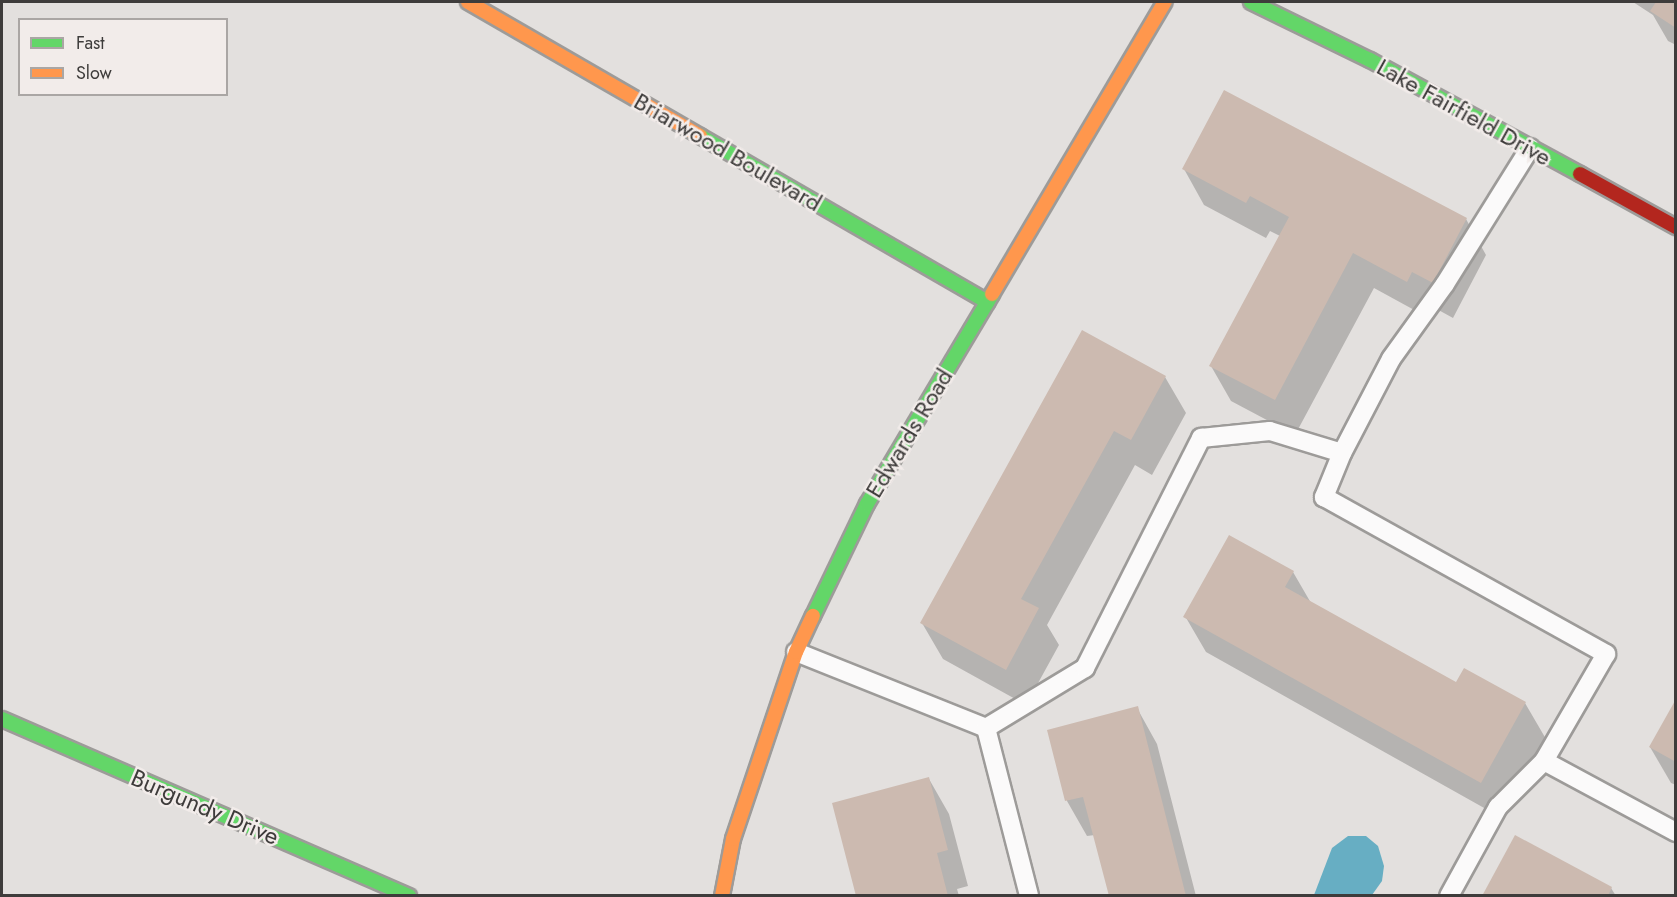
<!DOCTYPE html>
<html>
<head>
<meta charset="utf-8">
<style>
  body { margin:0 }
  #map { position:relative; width:1677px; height:897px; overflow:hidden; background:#e3e0de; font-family:Jost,sans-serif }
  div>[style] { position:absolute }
  .water>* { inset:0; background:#67aec3 }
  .shadow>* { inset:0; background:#0003 }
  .building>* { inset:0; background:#ccbab0 }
  .roads { filter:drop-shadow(2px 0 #9d9b99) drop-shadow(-2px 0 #9d9b99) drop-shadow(0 2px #9d9b99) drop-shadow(0 -2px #9d9b99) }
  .lane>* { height:18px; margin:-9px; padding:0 9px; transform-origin:9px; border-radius:9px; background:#fbfafa }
  .fast>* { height:14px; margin:-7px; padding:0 7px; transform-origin:7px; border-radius:7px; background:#63d668 }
  .slow>* { height:14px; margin:-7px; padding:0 7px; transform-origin:7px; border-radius:7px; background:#ff974d }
  .jam>* { height:14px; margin:-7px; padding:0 7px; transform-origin:7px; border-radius:7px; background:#b3261e }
  span { translate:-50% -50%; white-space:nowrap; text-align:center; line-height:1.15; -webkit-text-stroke:5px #f2ecea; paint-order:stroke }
  .street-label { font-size:24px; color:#3e3c3b }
  .frame { position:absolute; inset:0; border:3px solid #3e3c3b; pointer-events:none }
  .legend { position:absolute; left:18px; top:18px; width:210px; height:78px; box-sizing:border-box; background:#f2ecea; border:2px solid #aaa6a4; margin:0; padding:8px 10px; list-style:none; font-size:18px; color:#3e3c3b }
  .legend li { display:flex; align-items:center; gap:12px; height:30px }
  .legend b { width:30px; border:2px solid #aaa6a4 }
</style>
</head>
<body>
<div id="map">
  <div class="water">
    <div style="clip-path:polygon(1348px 836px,1366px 836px,1378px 846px,1384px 866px,1382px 881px,1372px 895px,1314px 895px,1332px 848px)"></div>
  </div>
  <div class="shadow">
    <div style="clip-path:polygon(1633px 2px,1676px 2px,1676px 45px,1668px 41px,1653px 15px)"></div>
    <div style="clip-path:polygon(1184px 169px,1466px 219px,1486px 255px,1453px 318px,1433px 307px,1427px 317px,1374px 288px,1295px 435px,1231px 401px,1211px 366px,1280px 236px,1270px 231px,1266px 238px,1204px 205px)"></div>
    <div style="clip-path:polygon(1165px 377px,1186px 413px,1152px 475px,1135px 465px,1047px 625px,1059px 645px,1026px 705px,943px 659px,922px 623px)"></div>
    <div style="clip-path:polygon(1293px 572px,1311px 603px,1456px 685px,1525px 703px,1546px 739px,1502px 818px,1206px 652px,1185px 616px)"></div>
    <div style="clip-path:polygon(1676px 702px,1676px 785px,1671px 783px,1650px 747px)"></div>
    <div style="clip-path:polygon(1137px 708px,1157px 744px,1196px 896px,1110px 896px,1095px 835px,1087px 836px,1067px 801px,1049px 731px)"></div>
    <div style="clip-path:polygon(929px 779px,949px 814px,968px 886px,957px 889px,959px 896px,857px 896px)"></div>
    <div style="clip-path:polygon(1611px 888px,1616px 896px,1484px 896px)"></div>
  </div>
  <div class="building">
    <div style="clip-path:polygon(1656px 2px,1676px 2px,1676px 28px,1650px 11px)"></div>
    <div style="clip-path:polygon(1224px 90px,1467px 218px,1433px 283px,1412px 272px,1407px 282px,1353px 253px,1275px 400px,1209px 366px,1289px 217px,1250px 196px,1246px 203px,1182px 169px)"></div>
    <div style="clip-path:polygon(1082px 330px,1166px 376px,1131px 440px,1114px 431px,1021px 599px,1039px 608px,1006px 670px,920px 623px)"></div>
    <div style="clip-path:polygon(1229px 535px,1294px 571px,1285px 587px,1456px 682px,1464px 668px,1526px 702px,1481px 783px,1183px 617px)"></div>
    <div style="clip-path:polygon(1676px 699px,1676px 762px,1649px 747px)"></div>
    <div style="clip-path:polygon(1138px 706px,1186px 896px,1109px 896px,1083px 797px,1065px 801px,1047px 730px)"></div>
    <div style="clip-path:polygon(929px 777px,948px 850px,937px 853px,948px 896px,856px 896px,832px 803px)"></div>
    <div style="clip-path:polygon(1515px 835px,1612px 887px,1608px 896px,1482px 896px)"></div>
  </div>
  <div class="roads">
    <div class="lane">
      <div style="left:1530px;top:148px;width:160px;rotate:122deg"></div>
      <div style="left:1445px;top:284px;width:92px;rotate:125.8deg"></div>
      <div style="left:1391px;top:359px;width:106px;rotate:117.5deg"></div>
      <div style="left:1342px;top:453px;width:48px;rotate:112.2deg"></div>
      <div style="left:1324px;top:497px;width:323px;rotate:29.1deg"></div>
      <div style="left:1606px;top:654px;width:124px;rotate:120.1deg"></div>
      <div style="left:1544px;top:761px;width:150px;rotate:28.3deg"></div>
      <div style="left:796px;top:652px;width:205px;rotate:21.8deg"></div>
      <div style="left:986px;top:728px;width:173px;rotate:75.6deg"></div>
      <div style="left:986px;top:728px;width:116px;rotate:-31.2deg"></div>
      <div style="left:1085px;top:668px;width:258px;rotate:-63.2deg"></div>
      <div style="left:1201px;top:438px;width:69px;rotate:-5.8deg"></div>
      <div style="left:1270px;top:431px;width:75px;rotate:17deg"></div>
      <div style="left:1449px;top:896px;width:102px;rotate:-61.2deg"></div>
      <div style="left:1498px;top:807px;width:65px;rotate:-45deg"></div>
    </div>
    <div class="fast">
      <div style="left:1251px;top:2px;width:132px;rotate:26deg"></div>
      <div style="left:1370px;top:60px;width:239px;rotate:28.5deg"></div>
      <div style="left:700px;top:136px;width:332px;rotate:30deg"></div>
      <div style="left:813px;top:616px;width:124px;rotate:-64.3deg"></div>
      <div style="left:867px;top:504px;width:244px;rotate:-59.2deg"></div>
      <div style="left:2px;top:719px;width:444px;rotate:23.5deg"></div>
    </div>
    <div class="slow">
      <div style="left:468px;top:2px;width:268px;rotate:30deg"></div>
      <div style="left:992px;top:294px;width:339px;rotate:-59.4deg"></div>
      <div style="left:722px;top:896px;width:58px;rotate:-79.1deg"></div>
      <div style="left:733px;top:839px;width:197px;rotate:-71.4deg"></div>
      <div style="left:796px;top:652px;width:40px;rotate:-65deg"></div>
    </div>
    <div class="jam">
      <div style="left:1580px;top:174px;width:110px;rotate:28.9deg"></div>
    </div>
  </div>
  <div class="street-label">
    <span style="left:1464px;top:112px;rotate:29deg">Lake Fairfield Drive</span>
    <span style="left:728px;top:152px;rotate:30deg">Briarwood Boulevard</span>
    <span style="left:909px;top:433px;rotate:-59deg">Edwards Road</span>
    <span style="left:205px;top:807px;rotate:23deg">Burgundy Drive</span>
  </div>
  <div class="frame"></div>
  <ul class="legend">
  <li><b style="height:8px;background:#63d668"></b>Fast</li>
  <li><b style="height:8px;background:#ff974d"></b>Slow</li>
  </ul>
</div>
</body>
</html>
